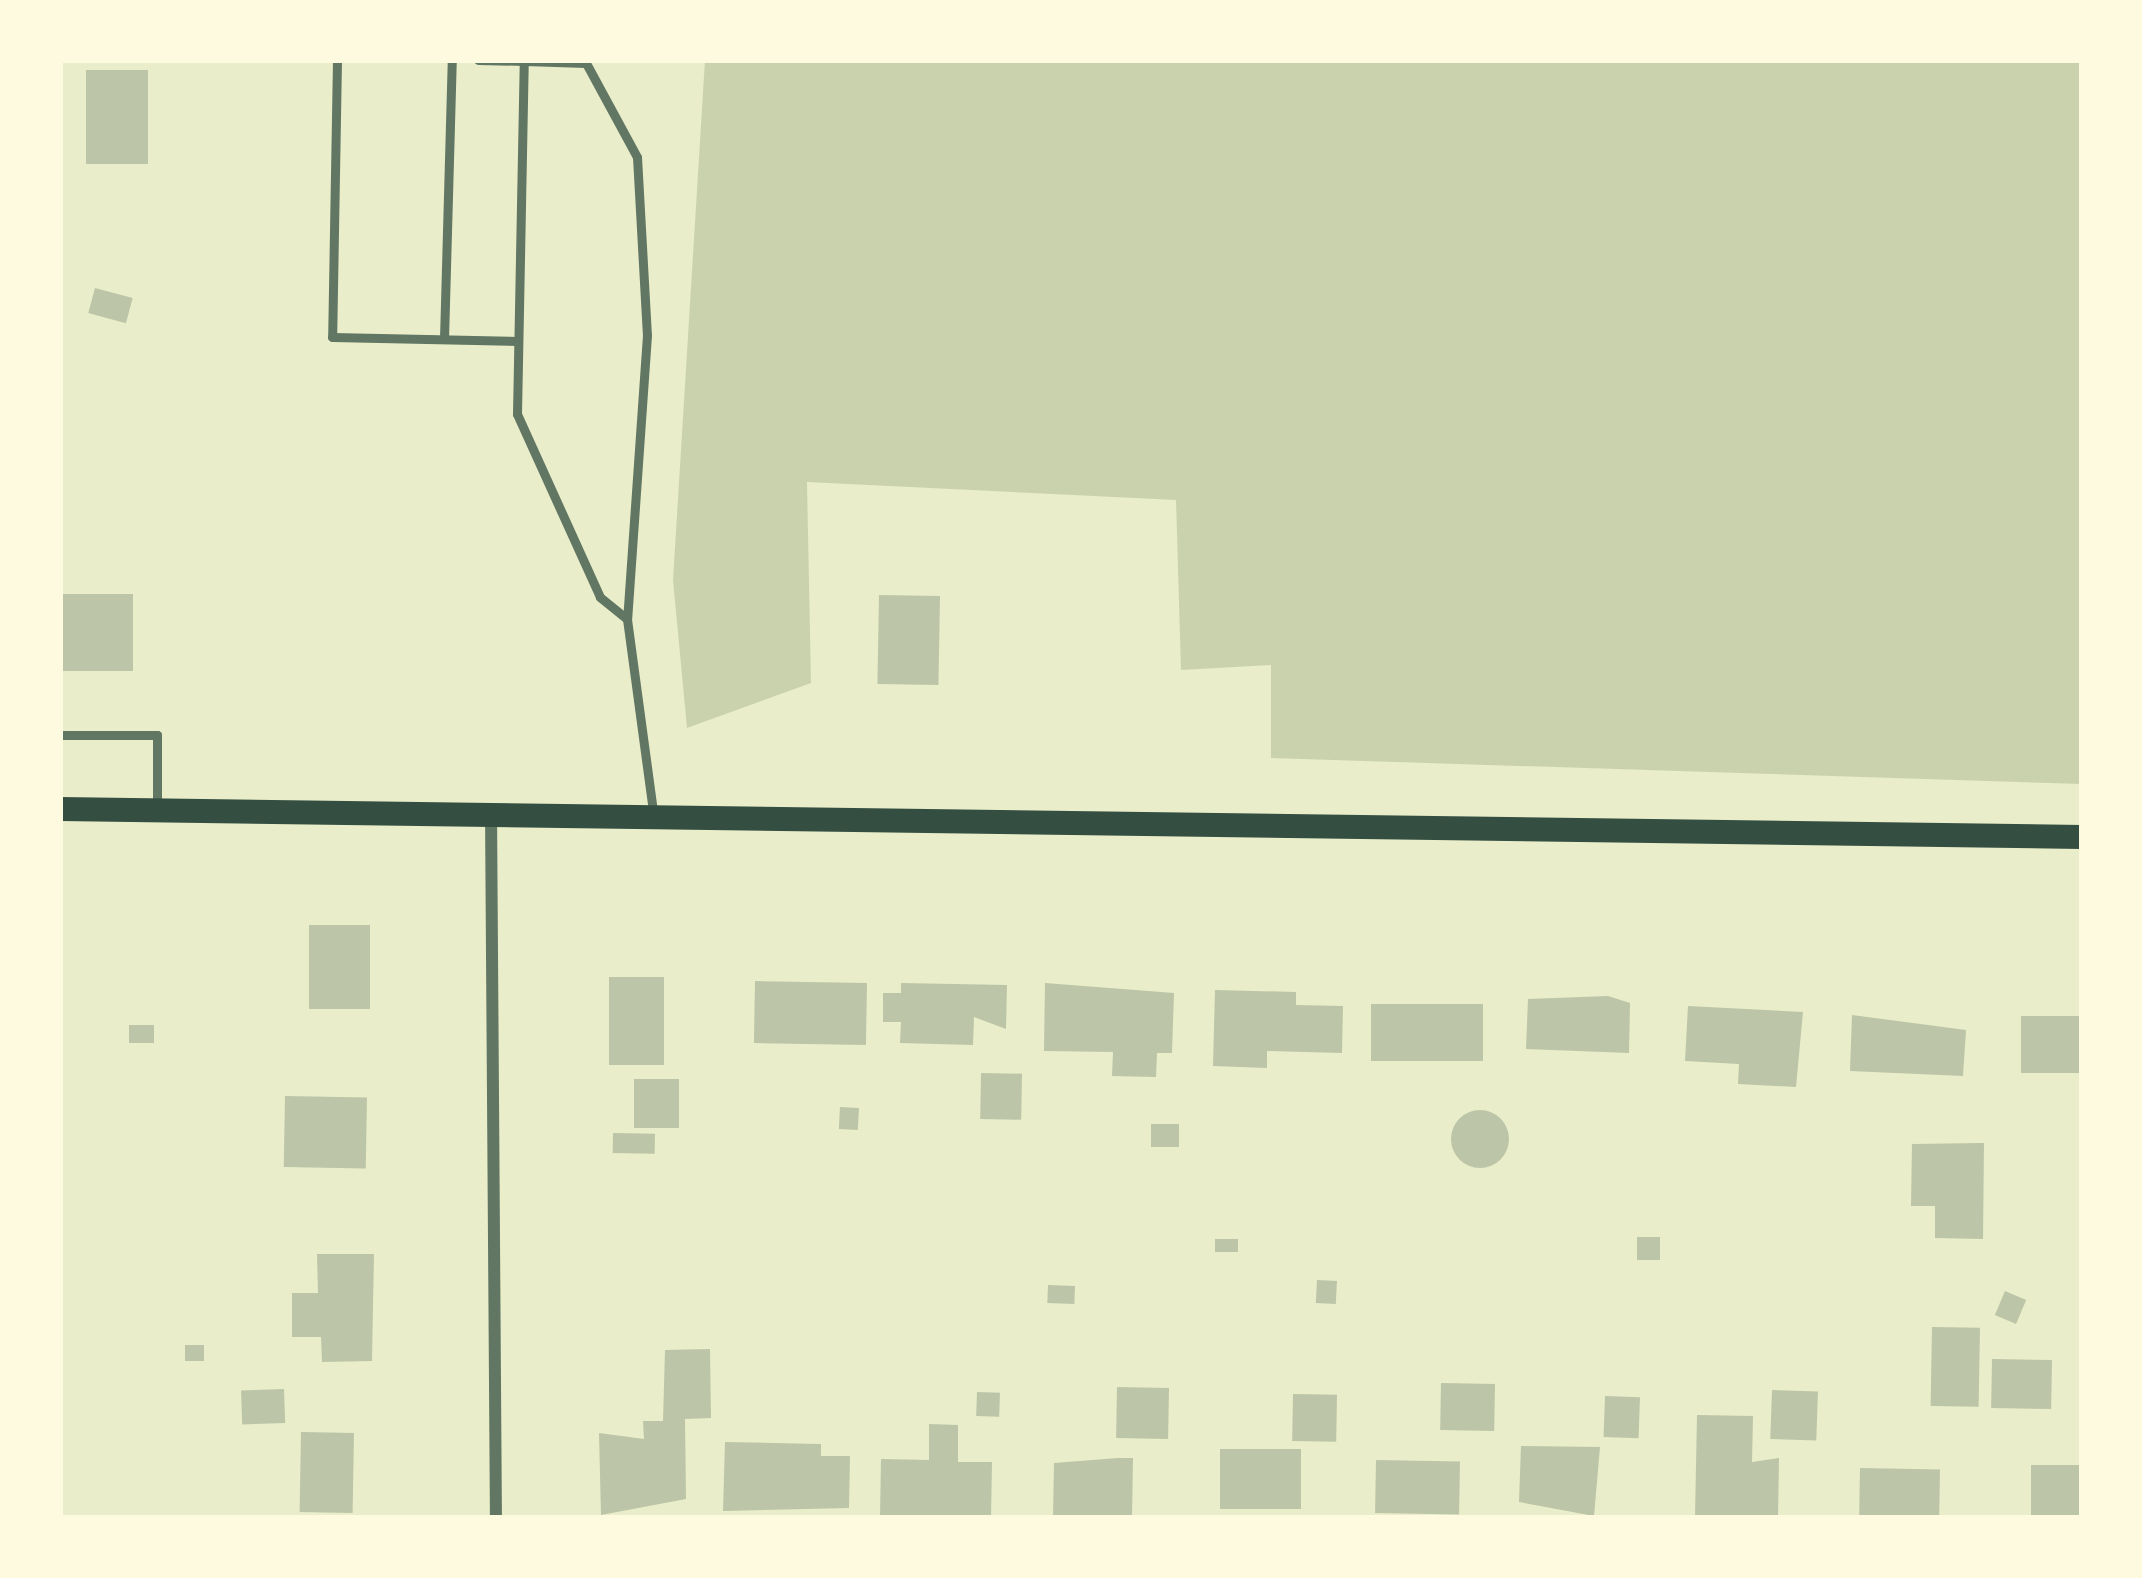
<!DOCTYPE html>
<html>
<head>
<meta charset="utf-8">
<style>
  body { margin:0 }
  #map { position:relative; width:2142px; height:1578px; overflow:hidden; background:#e9edc9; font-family:Spectral,serif }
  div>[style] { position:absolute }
  .green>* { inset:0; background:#cad2ad }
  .building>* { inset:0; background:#bcc5a7; transform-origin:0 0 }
  .round { border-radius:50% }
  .service>* { height:9px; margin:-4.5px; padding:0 4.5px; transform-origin:4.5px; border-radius:4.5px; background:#617663 }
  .minor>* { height:12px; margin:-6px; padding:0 6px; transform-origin:6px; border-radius:6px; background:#617663 }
  .secondary>* { height:24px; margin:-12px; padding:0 12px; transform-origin:12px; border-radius:12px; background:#344e41 }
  span { translate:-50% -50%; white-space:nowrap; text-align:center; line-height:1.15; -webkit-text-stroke:12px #fefae0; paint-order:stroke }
  .frame { position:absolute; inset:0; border:63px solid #fefae0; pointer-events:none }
</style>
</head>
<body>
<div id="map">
  <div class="green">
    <div style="clip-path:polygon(705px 60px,2082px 60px,2082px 784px,1271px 758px,1271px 665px,1181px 670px,1176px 500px,807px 482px,811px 683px,687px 728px,673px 580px)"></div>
  </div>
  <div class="building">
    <div style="left:86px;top:70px;width:62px;height:94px"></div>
    <div style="left:95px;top:288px;width:39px;height:26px;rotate:15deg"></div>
    <div style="left:60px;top:594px;width:73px;height:77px"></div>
    <div style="left:879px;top:595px;width:61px;height:89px;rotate:1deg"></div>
    <div style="left:309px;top:925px;width:61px;height:84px"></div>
    <div style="left:609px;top:977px;width:55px;height:88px"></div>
    <div style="left:867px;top:983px;width:62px;height:112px;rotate:91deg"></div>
    <div style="clip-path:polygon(901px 983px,1007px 985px,1006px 1029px,974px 1017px,973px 1045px,900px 1043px,901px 1022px,883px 1022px,883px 993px,901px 993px)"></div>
    <div style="clip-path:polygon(1045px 983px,1174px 993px,1172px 1053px,1157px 1053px,1156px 1077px,1112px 1076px,1113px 1052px,1044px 1051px)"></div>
    <div style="clip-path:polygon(1215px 990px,1296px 992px,1296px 1005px,1343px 1006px,1342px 1053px,1267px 1051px,1267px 1068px,1213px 1066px)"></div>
    <div style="clip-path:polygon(1608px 996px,1630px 1003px,1629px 1053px,1526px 1049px,1528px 999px)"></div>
    <div style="left:1371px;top:1004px;width:112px;height:57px"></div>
    <div style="clip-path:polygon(1688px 1006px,1803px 1012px,1796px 1087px,1738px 1084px,1739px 1064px,1685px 1061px)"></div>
    <div style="clip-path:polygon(1852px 1015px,1966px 1030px,1963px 1076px,1850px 1071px)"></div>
    <div style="left:2082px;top:1016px;width:57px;height:61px;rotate:90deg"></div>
    <div style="left:129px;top:1025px;width:25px;height:18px"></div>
    <div style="left:981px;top:1073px;width:41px;height:46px;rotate:1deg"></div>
    <div style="left:634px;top:1079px;width:45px;height:49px"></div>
    <div style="left:285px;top:1096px;width:82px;height:71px;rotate:1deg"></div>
    <div style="left:840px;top:1107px;width:19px;height:22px;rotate:3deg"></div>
    <div class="round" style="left:1451px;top:1110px;width:58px;height:58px"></div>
    <div style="left:1151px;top:1124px;width:28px;height:23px"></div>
    <div style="left:613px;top:1133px;width:42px;height:20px;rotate:1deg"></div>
    <div style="clip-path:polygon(1984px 1143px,1983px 1239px,1935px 1238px,1935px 1206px,1911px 1206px,1912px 1144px)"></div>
    <div style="left:1637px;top:1237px;width:23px;height:23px"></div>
    <div style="left:1215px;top:1239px;width:23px;height:13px"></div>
    <div style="clip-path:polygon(317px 1254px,374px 1254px,372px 1361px,322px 1362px,321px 1337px,292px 1337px,292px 1293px,318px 1293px)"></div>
    <div style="left:1317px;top:1280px;width:20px;height:23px;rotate:3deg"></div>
    <div style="left:1048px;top:1285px;width:27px;height:18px;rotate:2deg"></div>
    <div style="left:2005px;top:1291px;width:23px;height:26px;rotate:23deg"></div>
    <div style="left:1932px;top:1327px;width:48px;height:79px;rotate:1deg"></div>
    <div style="left:185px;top:1345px;width:19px;height:16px"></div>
    <div style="clip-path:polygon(710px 1349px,711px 1418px,685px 1419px,686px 1499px,601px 1515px,599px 1433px,644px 1439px,643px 1421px,663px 1421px,665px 1350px)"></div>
    <div style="left:1992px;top:1359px;width:60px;height:49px;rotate:1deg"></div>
    <div style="left:1441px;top:1383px;width:54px;height:47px;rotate:1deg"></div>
    <div style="left:1117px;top:1387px;width:52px;height:51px;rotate:1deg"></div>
    <div style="left:284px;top:1389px;width:34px;height:43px;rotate:88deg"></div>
    <div style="left:1772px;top:1390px;width:46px;height:49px;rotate:2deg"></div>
    <div style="left:977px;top:1392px;width:23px;height:24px;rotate:2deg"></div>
    <div style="left:1293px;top:1394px;width:44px;height:47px;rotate:1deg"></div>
    <div style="left:1605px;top:1396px;width:35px;height:41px;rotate:2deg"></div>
    <div style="clip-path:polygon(1697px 1415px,1753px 1416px,1752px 1462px,1779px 1458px,1778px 1518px,1695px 1517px)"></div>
    <div style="clip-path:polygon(929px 1424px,958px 1425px,958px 1462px,992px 1462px,991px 1518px,880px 1517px,881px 1459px,929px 1460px)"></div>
    <div style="left:301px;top:1432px;width:53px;height:80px;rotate:1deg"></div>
    <div style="clip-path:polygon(725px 1442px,821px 1444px,821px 1456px,850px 1456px,849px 1508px,723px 1511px)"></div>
    <div style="clip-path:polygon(1521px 1446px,1600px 1447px,1594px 1516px,1519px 1502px)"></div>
    <div style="left:1301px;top:1449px;width:60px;height:81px;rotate:90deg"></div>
    <div style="clip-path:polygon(1118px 1458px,1133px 1458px,1132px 1518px,1053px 1518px,1054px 1463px)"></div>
    <div style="left:1376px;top:1460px;width:84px;height:53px;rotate:1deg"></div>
    <div style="left:2031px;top:1465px;width:51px;height:53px"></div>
    <div style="left:1860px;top:1468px;width:80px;height:50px;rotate:1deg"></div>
  </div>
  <div class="service">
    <div style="left:337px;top:60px;width:277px;rotate:91deg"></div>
    <div style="left:332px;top:337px;width:186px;rotate:1.2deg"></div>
    <div style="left:478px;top:60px;width:46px;rotate:1.2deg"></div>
    <div style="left:524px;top:61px;width:62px;rotate:1.8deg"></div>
    <div style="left:586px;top:63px;width:107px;rotate:61.5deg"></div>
    <div style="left:637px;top:157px;width:178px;rotate:86.8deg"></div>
    <div style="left:647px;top:335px;width:285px;rotate:94deg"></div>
    <div style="left:627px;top:619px;width:35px;rotate:-141deg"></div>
    <div style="left:600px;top:597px;width:201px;rotate:-114.4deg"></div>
    <div style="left:517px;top:414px;width:353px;rotate:-88.9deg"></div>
    <div style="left:444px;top:339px;width:279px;rotate:-88.4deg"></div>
    <div style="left:627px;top:619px;width:195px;rotate:82.3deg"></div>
    <div style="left:60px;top:735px;width:97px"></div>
    <div style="left:157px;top:735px;width:74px;rotate:90deg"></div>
  </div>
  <div class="minor">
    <div style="left:491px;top:810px;width:708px;rotate:89.6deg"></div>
  </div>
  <div class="secondary">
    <div style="left:60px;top:809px;width:2022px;rotate:0.79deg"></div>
  </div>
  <div class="frame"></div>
</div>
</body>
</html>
